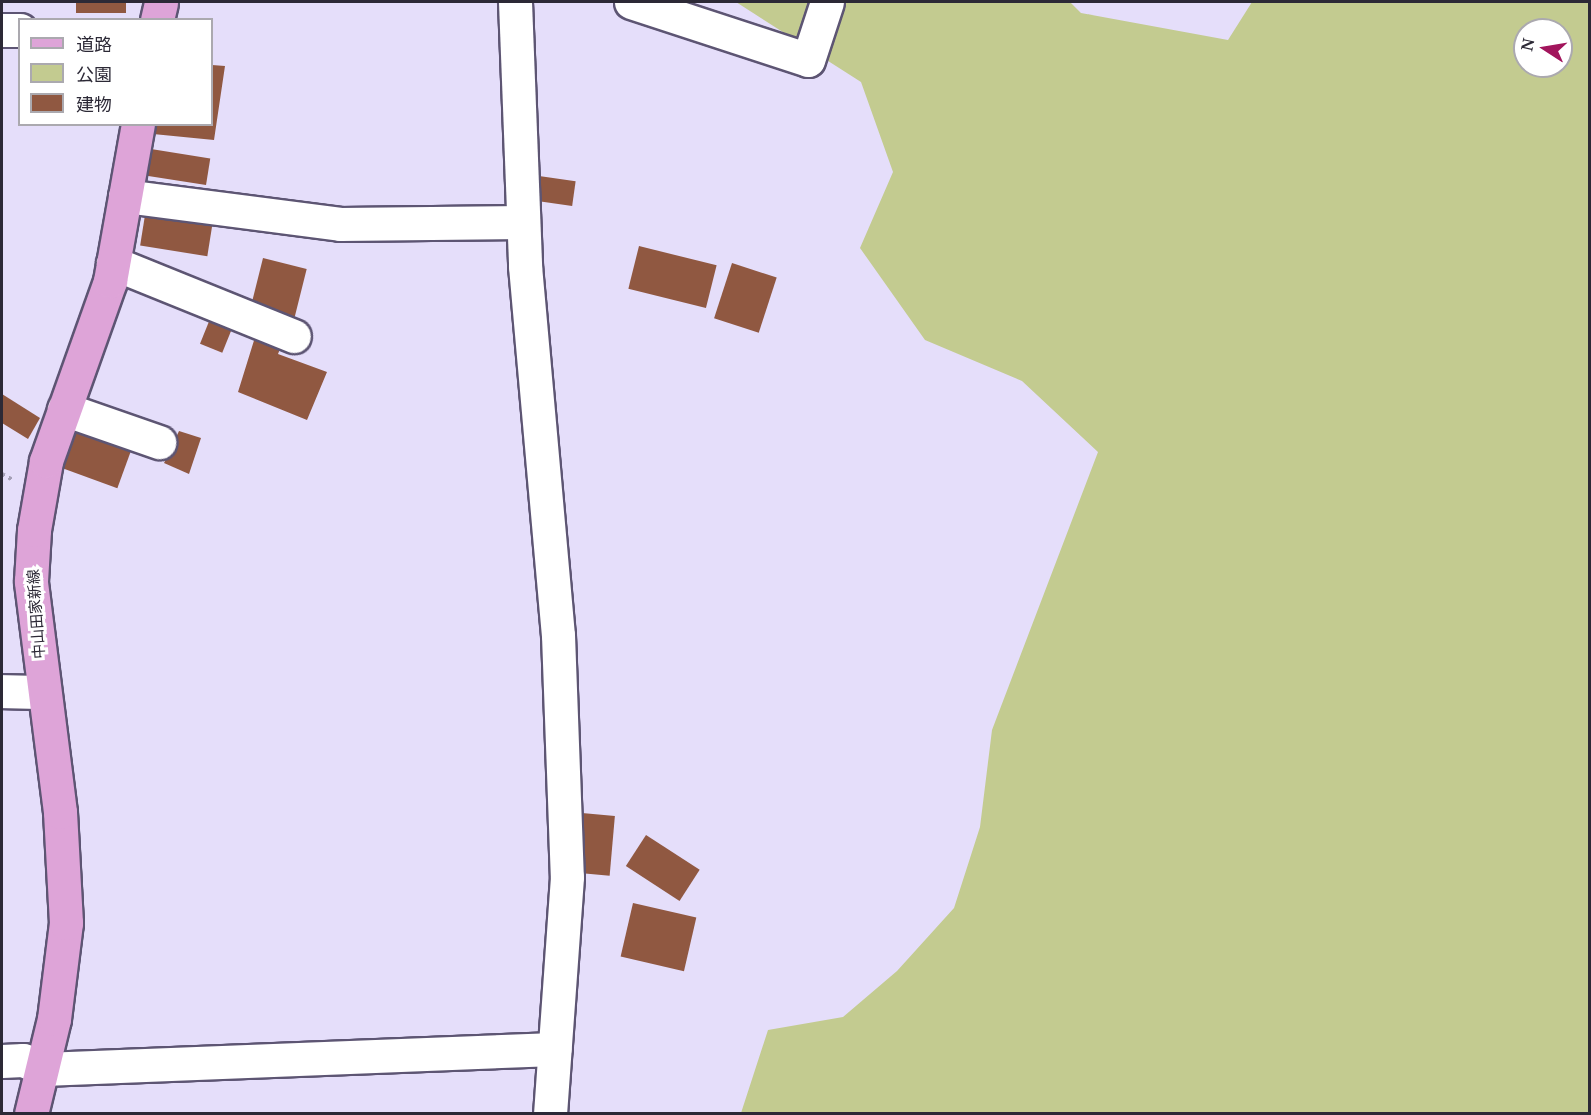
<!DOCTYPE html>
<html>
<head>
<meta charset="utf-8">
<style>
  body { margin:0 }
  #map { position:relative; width:1591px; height:1115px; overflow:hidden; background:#e5defa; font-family:"Noto Serif","Noto Sans JP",serif }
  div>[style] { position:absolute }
  .green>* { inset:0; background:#c3cb90 }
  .building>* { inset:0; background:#905841; transform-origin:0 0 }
  .path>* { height:4px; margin-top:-2px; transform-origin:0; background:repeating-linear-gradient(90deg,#a49fb6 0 3px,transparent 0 7.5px) }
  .roads { filter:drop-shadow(2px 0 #5d5573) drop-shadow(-2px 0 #5d5573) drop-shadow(0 2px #5d5573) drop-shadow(0 -2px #5d5573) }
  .minor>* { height:33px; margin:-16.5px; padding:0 16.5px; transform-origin:16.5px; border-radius:16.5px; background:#fff }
  .major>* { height:33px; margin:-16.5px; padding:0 16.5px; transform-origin:16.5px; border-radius:16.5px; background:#dea4d8 }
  span { translate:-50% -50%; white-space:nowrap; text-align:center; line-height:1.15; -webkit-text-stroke:6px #fff; paint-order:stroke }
  .street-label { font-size:15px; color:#2c2936 }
  .frame { position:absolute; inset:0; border:3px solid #2c2936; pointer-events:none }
  .legend { position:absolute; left:18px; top:18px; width:195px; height:108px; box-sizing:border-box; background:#fff; border:2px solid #aba9af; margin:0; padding:8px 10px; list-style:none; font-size:18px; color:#2c2936 }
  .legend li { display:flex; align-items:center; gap:12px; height:30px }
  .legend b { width:30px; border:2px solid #aba9af }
  .north { position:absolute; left:1513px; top:18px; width:60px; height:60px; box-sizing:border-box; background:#fff; border:2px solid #aba9af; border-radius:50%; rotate:282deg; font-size:16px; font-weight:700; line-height:24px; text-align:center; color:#2c2936 }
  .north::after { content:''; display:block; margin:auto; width:21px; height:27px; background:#a2155c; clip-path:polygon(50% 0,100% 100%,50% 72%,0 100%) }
</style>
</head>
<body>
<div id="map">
  <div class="green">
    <div style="clip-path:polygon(evenodd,736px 2px,1070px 2px,1081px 13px,1228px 40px,1252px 2px,1589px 2px,1589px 1113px,741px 1113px,768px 1030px,843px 1017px,897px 971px,954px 908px,980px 827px,992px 730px,1098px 452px,1022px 381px,925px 340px,860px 248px,893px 172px,861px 82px,736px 2px,1525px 30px,1561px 30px,1561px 66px,1525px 66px,1525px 30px)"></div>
  </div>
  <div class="building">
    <div style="left:76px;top:2px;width:50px;height:11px"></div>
    <div style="clip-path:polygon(212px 65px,225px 66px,214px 140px,153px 134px,154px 124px,212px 124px)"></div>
    <div style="left:151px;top:149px;width:60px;height:27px;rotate:9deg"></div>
    <div style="left:539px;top:176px;width:37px;height:25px;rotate:8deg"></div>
    <div style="left:145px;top:215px;width:68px;height:31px;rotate:9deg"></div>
    <div style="left:639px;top:246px;width:80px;height:44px;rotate:14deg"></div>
    <div style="left:263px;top:258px;width:45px;height:49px;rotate:14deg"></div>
    <div style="left:732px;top:263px;width:47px;height:58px;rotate:18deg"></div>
    <div style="left:212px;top:314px;width:24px;height:32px;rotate:22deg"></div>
    <div style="clip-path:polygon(256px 334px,282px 344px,278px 354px,327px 372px,307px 420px,238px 392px)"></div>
    <div style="clip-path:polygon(2px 394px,40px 418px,28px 439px,2px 423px)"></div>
    <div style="left:79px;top:421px;width:59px;height:50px;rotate:20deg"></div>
    <div style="clip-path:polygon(179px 431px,201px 438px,189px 474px,164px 463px)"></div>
    <div style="left:582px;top:813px;width:33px;height:60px;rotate:5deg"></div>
    <div style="left:646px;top:835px;width:64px;height:37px;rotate:33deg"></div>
    <div style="left:633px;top:903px;width:65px;height:55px;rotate:13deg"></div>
  </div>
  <div class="path">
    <div style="left:2px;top:474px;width:13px;rotate:29deg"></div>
  </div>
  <div class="roads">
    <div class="minor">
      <div style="left:515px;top:2px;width:264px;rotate:87.8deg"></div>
      <div style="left:525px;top:266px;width:370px;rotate:84.9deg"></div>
      <div style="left:558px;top:635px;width:242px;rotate:87.9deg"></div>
      <div style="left:567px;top:877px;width:238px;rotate:94.1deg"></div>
      <div style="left:631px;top:2px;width:186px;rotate:18.1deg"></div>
      <div style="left:808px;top:60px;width:61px;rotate:-71.9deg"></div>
      <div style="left:2px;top:30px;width:18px"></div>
      <div style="left:125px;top:196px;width:217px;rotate:7.4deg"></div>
      <div style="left:340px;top:224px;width:183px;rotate:-0.6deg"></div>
      <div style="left:113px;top:263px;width:195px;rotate:22deg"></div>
      <div style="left:64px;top:409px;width:101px;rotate:19.2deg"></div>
      <div style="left:2px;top:691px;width:41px;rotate:1.4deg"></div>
      <div style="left:2px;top:1061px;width:21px;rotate:-3deg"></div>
      <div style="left:23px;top:1060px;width:22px;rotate:24deg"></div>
      <div style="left:43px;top:1069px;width:512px;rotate:-2.24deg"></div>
    </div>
    <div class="major">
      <div style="left:157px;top:20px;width:18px;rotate:-77deg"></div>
      <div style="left:31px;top:1114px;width:98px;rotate:-76.4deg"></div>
      <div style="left:54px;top:1019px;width:97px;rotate:-82.9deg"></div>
      <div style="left:66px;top:923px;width:111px;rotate:-93.1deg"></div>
      <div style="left:60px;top:812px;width:233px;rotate:-97.2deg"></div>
      <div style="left:31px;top:581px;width:51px;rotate:-86.6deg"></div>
      <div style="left:34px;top:530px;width:70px;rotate:-80.1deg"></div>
      <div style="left:46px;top:461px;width:191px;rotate:-70.4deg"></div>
      <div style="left:110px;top:281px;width:159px;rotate:-79.9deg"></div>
    </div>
  </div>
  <div class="street-label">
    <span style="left:36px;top:614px;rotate:-94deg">中山田家新線</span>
  </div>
  <div class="frame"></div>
  <ul class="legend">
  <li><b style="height:8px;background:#dea4d8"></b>道路</li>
  <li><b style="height:16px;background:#c3cb90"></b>公園</li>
  <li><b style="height:16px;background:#905841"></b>建物</li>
  </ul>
  <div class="north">N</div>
</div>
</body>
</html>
